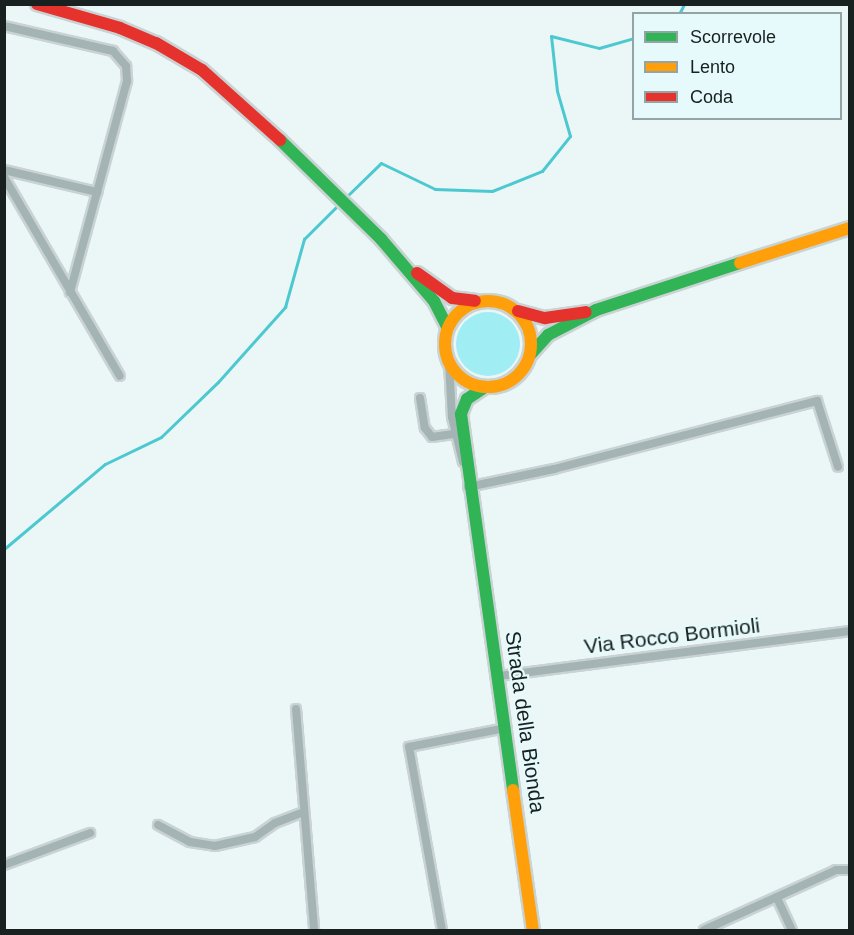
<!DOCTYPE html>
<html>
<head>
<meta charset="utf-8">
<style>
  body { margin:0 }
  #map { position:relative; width:854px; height:935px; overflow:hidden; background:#ebf6f7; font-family:Helvetica,sans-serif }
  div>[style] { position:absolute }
  .green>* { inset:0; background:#a0edf3 }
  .round { border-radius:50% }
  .stream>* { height:3px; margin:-1.5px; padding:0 1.5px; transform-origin:1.5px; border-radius:1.5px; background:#4cc9d0 }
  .roads { filter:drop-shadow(2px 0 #cad3d4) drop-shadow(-2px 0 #cad3d4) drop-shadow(0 2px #cad3d4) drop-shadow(0 -2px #cad3d4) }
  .street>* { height:8px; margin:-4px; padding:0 4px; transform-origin:4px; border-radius:4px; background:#a4b4b5 }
  .fast>* { height:12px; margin:-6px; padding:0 6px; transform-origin:6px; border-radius:6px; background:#30b455 }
  .slow>* { height:12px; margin:-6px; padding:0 6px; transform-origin:6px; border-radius:6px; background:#ff9f0a }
  .slow>.ring { margin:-6px; padding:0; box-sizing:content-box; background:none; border:12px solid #ff9f0a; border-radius:50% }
  .jam>* { height:12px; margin:-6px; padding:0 6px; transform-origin:6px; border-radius:6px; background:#e5322d }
  span { translate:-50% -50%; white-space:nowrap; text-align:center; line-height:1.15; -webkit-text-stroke:4.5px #e6fafc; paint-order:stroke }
  .street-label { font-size:21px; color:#182020 }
  .frame { position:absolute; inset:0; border:6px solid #182020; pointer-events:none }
  .legend { position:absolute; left:632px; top:12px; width:210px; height:108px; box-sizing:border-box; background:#e6fafc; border:2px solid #94a3a4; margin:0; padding:8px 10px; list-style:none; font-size:18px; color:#182020 }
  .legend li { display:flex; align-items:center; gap:12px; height:30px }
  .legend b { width:30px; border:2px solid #94a3a4 }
</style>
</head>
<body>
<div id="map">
  <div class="green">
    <div class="round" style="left:456px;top:312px;width:64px;height:64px"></div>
  </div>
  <div class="stream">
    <div style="left:810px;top:4px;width:11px"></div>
    <div style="left:679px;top:14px;width:11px;rotate:-63deg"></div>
    <div style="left:345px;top:198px;width:50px;rotate:-44.2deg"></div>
    <div style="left:381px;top:163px;width:60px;rotate:25.7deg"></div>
    <div style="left:435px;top:189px;width:57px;rotate:2deg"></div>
    <div style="left:492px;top:191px;width:54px;rotate:-21.8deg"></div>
    <div style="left:542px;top:171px;width:45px;rotate:-51.3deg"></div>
    <div style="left:570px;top:136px;width:47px;rotate:-106.1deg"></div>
    <div style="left:557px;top:91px;width:55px;rotate:-96.2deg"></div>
    <div style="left:551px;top:36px;width:49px;rotate:14deg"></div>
    <div style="left:599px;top:48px;width:36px;rotate:-16deg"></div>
    <div style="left:4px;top:549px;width:132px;rotate:-40.1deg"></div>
    <div style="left:105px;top:464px;width:62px;rotate:-25.7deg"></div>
    <div style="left:161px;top:437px;width:79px;rotate:-44deg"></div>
    <div style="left:218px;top:382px;width:101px;rotate:-48.2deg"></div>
    <div style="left:285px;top:307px;width:71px;rotate:-74.4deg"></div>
    <div style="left:304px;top:239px;width:51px;rotate:-45deg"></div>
  </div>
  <div class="roads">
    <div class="street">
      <div style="left:4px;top:26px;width:112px;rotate:12.9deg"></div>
      <div style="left:113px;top:51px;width:20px;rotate:49deg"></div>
      <div style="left:126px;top:66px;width:15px;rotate:86deg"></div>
      <div style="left:127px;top:81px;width:219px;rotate:105.1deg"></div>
      <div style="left:4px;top:170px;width:96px;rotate:13.3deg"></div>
      <div style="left:4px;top:177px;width:230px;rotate:59.8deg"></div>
      <div style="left:449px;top:362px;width:55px;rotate:86.9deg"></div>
      <div style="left:452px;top:417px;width:46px;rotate:76.3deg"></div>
      <div style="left:420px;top:398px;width:30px;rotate:81deg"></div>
      <div style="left:425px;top:428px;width:11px;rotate:52deg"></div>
      <div style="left:432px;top:437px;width:29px;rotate:-8deg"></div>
      <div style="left:468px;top:487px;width:88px;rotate:-11.8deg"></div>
      <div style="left:554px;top:469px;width:272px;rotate:-14.5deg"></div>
      <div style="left:817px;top:401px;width:69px;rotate:72.3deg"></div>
      <div style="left:499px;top:676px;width:354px;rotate:-7.3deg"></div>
      <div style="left:296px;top:709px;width:222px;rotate:85.3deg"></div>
      <div style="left:158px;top:825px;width:36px;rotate:28deg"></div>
      <div style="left:190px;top:842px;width:25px;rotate:9deg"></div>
      <div style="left:215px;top:846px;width:41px;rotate:-12.7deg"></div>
      <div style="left:255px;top:837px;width:24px;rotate:-35deg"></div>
      <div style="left:275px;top:823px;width:31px;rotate:-21deg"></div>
      <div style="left:4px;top:865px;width:92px;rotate:-20.4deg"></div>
      <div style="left:777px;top:898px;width:35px;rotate:65deg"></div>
      <div style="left:442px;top:930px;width:186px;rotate:-100.2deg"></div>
      <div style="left:409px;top:747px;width:99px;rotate:-11.1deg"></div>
      <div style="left:704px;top:930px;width:145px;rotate:-24.4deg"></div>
      <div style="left:836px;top:870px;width:14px"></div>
    </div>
    <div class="fast">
      <div style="left:280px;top:140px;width:141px;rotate:44.4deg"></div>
      <div style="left:381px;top:239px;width:82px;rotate:49.5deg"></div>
      <div style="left:434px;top:301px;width:30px;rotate:63deg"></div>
      <div style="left:530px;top:355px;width:27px;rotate:-48deg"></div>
      <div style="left:548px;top:335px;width:54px;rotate:-27.5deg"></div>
      <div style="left:596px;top:310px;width:151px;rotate:-18.1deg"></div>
      <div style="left:485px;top:387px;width:22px;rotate:146deg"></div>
      <div style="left:467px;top:399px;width:16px;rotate:112deg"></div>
      <div style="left:461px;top:414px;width:380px;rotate:82.1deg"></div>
    </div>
    <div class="slow">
      <div style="left:740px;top:263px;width:115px;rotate:-17.7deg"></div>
      <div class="ring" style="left:445px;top:301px;width:74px;height:74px"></div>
      <div style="left:513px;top:790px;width:141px;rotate:81.9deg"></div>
    </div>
    <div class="jam">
      <div style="left:37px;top:4px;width:86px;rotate:16.1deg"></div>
      <div style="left:120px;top:28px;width:39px;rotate:23deg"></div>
      <div style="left:156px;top:43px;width:53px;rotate:30.4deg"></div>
      <div style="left:202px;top:70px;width:105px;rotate:41.9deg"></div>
      <div style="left:417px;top:273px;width:43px;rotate:35.5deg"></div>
      <div style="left:452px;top:298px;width:23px;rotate:7deg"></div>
      <div style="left:518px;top:311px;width:28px;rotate:15deg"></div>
      <div style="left:545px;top:318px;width:41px;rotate:-8.3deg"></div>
    </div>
  </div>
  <div class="street-label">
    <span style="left:672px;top:636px;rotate:-7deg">Via Rocco Bormioli</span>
    <span style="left:525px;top:722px;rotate:82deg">Strada della Bionda</span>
  </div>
  <div class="frame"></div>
  <ul class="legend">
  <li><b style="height:8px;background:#30b455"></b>Scorrevole</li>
  <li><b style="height:8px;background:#ff9f0a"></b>Lento</li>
  <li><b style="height:8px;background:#e5322d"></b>Coda</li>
  </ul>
</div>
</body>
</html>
